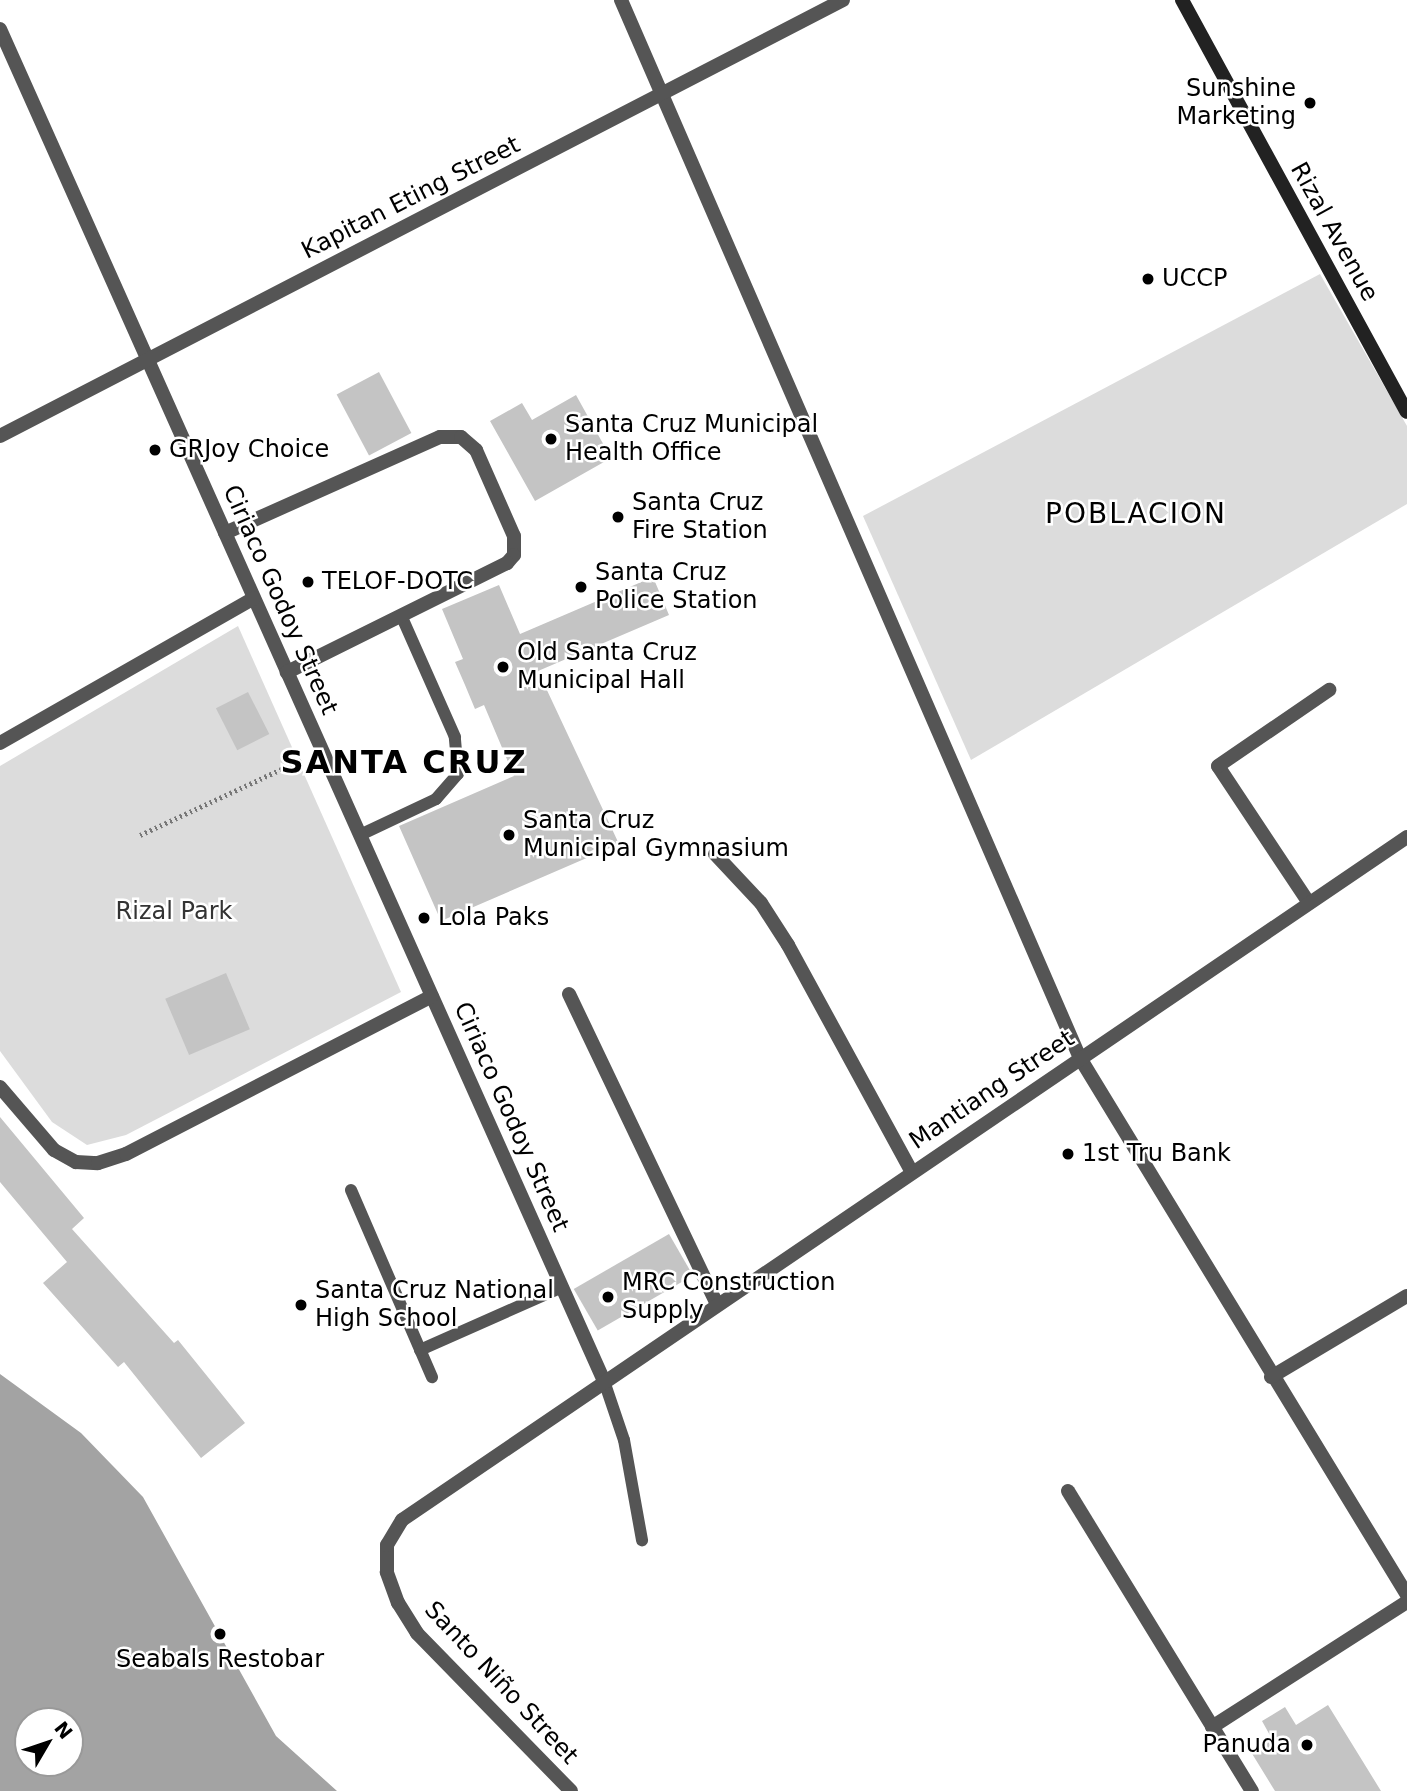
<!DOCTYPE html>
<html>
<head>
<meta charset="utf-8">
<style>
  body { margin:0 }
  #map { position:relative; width:1407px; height:1791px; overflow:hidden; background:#fff; font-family:"DejaVu Sans",sans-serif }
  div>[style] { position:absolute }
  .green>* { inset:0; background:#dcdcdc }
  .water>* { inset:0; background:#a3a3a3 }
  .building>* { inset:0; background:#c4c4c4; transform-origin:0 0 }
  .path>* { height:4.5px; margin-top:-2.25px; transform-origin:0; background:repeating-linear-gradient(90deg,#777 0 2px,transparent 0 5.5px) }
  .lane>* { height:12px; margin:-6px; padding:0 6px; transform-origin:6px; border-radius:6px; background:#555 }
  .street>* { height:14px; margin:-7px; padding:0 7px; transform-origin:7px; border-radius:7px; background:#555 }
  .secondary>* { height:14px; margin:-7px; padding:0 7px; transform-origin:7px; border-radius:7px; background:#222 }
  .dots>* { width:19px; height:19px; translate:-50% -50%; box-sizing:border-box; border:4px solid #fff; border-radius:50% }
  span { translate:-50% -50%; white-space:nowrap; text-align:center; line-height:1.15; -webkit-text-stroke:5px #fff; paint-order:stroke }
  .poi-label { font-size:24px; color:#000 }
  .right { translate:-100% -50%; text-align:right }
  .left { translate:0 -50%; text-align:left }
  .street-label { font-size:24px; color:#000 }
  .park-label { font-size:24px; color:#333 }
  .quarter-label { font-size:28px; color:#000; letter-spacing:2px }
  .district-label { font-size:32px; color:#000; font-weight:700; letter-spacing:2px }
  .north { position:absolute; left:14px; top:1707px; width:70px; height:70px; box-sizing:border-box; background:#fff; border:2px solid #999; border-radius:50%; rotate:51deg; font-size:19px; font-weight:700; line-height:28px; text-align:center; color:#000 }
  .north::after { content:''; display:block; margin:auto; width:24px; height:32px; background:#000; clip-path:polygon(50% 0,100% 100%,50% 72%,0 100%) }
</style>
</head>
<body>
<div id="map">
  <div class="green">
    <div style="clip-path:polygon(1320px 274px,1407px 426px,1407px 504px,971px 760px,863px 516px)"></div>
    <div style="clip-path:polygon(238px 626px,401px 992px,126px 1135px,87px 1145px,52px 1122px,0 1051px,0 766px)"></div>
  </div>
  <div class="water">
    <div style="clip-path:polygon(evenodd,0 1374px,81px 1433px,143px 1497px,276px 1736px,337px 1791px,0 1791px,0 1374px,28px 1721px,70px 1721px,70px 1763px,28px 1763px,28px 1721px)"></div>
  </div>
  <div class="building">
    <div style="left:379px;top:372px;width:69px;height:48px;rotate:62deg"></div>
    <div style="clip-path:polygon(576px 395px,611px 458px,535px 501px,490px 421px,522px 403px,532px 420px)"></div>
    <div style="clip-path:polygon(653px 577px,669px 615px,538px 671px,619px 844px,441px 921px,399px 826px,514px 776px,484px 705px,475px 709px,465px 685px,455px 662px,463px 659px,442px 609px,499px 585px,520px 634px)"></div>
    <div style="left:248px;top:692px;width:47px;height:36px;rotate:63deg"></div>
    <div style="left:226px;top:973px;width:61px;height:66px;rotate:67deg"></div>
    <div style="clip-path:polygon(0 1117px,84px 1218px,72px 1229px,174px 1343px,178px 1340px,245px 1423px,201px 1458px,124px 1362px,118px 1367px,43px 1283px,67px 1262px,0 1182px)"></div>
    <div style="left:669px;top:1234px;width:48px;height:110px;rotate:60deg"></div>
    <div style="clip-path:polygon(1328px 1705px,1381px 1791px,1275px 1791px,1251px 1752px,1272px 1739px,1262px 1721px,1285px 1707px,1296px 1725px)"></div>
  </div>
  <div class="path">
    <div style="left:140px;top:835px;width:178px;rotate:-25deg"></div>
  </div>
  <div class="lane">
    <div style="left:360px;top:835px;width:84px;rotate:-25.3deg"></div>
    <div style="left:436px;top:799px;width:33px;rotate:-49deg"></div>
    <div style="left:458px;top:774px;width:37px;rotate:-95deg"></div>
    <div style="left:455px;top:737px;width:133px;rotate:-113.9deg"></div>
    <div style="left:351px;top:1190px;width:204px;rotate:66.6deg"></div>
    <div style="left:420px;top:1350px;width:155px;rotate:-23.9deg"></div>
    <div style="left:604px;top:1381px;width:62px;rotate:71.3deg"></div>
    <div style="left:624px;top:1440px;width:102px;rotate:79.8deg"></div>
  </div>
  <div class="street">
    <div style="left:621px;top:0;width:1153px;rotate:66.55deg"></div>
    <div style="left:1080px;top:1058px;width:629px;rotate:58.66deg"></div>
    <div style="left:0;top:29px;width:1481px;rotate:65.93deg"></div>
    <div style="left:0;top:436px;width:949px;rotate:-27.35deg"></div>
    <div style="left:225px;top:533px;width:235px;rotate:-24.1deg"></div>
    <div style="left:440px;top:437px;width:21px"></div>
    <div style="left:461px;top:437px;width:20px;rotate:41deg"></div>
    <div style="left:476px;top:450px;width:94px;rotate:66.2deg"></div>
    <div style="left:514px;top:536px;width:19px;rotate:90deg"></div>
    <div style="left:514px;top:555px;width:11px;rotate:131deg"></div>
    <div style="left:507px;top:563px;width:246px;rotate:153.6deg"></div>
    <div style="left:0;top:743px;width:292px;rotate:-29.7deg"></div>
    <div style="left:715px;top:854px;width:67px;rotate:46.8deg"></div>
    <div style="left:761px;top:903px;width:50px;rotate:57.3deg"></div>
    <div style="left:788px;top:945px;width:259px;rotate:61.4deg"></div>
    <div style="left:1309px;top:903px;width:164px;rotate:-123.6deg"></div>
    <div style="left:1218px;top:766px;width:135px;rotate:-34.4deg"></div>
    <div style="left:569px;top:994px;width:344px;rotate:64.5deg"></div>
    <div style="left:0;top:1087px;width:83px;rotate:49.4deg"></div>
    <div style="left:54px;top:1150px;width:25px;rotate:29deg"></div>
    <div style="left:76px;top:1162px;width:22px;rotate:3deg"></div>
    <div style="left:98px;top:1163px;width:29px;rotate:-18deg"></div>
    <div style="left:126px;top:1154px;width:344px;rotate:-27.3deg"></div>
    <div style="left:1271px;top:1377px;width:158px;rotate:-30.8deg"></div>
    <div style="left:1068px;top:1491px;width:352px;rotate:58.5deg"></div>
    <div style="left:1212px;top:1727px;width:232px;rotate:-32.7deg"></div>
    <div style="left:571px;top:1791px;width:221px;rotate:-134.3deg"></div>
    <div style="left:417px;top:1633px;width:36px;rotate:-122deg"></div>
    <div style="left:398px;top:1603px;width:33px;rotate:-110deg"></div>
    <div style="left:387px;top:1572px;width:27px;rotate:-90deg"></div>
    <div style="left:387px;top:1545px;width:29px;rotate:-59deg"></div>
    <div style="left:402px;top:1520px;width:1215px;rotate:-34.2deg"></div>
  </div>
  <div class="secondary">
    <div style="left:1182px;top:0;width:469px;rotate:61.4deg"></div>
  </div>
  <div class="dots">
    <div style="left:1310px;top:103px;background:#000"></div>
    <div style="left:1148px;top:279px;background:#000"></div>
    <div style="left:551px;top:439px;background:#000"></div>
    <div style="left:155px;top:450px;background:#000"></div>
    <div style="left:618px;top:517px;background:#000"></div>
    <div style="left:308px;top:582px;background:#000"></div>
    <div style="left:581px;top:587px;background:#000"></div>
    <div style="left:503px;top:667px;background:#000"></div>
    <div style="left:509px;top:835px;background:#000"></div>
    <div style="left:424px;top:918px;background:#000"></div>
    <div style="left:1068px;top:1154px;background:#000"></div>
    <div style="left:608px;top:1297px;background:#000"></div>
    <div style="left:301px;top:1305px;background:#000"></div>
    <div style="left:220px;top:1634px;background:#000"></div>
    <div style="left:1307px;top:1745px;background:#000"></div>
  </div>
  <div class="poi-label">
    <span class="right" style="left:1296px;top:103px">Sunshine<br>Marketing</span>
    <span class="left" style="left:1162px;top:279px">UCCP</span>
    <span class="left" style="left:565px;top:439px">Santa Cruz Municipal<br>Health Office</span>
    <span class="left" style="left:169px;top:450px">GRJoy Choice</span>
    <span class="left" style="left:632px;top:517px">Santa Cruz<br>Fire Station</span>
    <span class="left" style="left:595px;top:587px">Santa Cruz<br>Police Station</span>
    <span class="left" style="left:322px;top:582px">TELOF-DOTC</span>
    <span class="left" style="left:517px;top:667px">Old Santa Cruz<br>Municipal Hall</span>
    <span class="left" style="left:523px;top:835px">Santa Cruz<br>Municipal Gymnasium</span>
    <span class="left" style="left:438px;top:918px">Lola Paks</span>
    <span class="left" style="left:1082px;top:1154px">1st Tru Bank</span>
    <span class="left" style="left:622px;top:1297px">MRC Construction<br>Supply</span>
    <span class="left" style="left:315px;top:1305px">Santa Cruz National<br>High School</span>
    <span style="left:220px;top:1660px">Seabals Restobar</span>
    <span class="right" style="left:1291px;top:1745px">Panuda</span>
  </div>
  <div class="street-label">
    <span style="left:411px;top:198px;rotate:-27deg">Kapitan Eting Street</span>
    <span style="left:1334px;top:232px;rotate:61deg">Rizal Avenue</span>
    <span style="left:280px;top:600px;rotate:66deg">Ciriaco Godoy Street</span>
    <span style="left:992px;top:1090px;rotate:-34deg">Mantiang Street</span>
    <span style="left:511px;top:1117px;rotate:66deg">Ciriaco Godoy Street</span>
    <span style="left:501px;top:1683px;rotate:47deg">Santo Niño Street</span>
  </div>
  <div class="park-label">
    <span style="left:174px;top:912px">Rizal Park</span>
  </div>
  <div class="quarter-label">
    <span style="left:1136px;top:514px">POBLACION</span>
  </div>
  <div class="district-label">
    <span style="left:404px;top:762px">SANTA CRUZ</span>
  </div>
  <div class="north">N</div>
</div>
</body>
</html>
